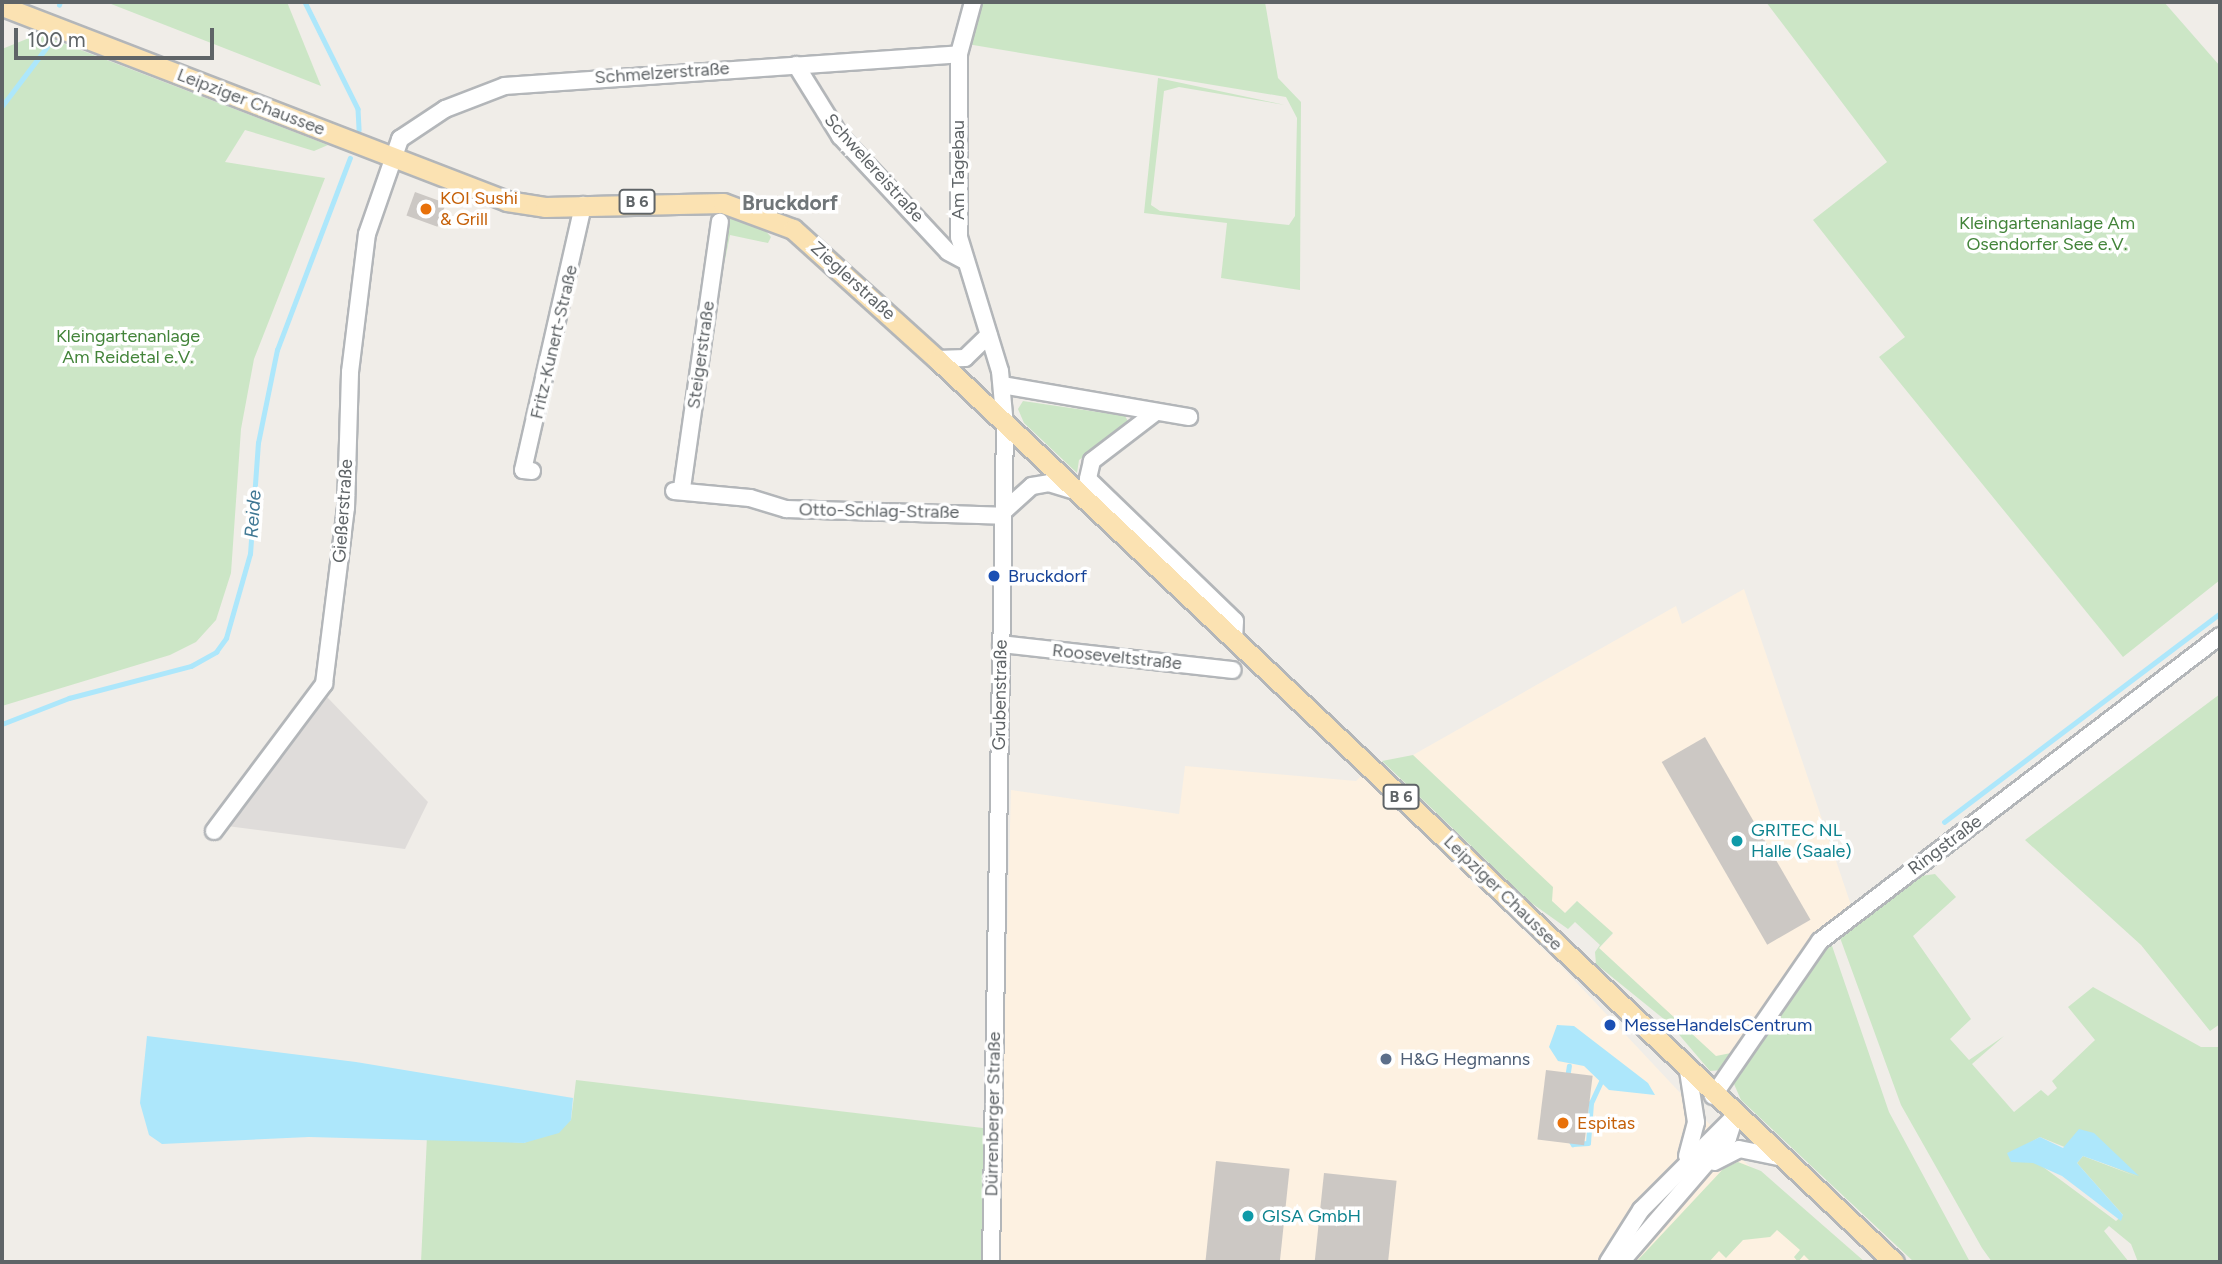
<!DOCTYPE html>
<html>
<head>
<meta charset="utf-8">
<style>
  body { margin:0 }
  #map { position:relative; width:2222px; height:1264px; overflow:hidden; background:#f0ede8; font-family:Figtree,sans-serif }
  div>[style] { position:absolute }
  .commercial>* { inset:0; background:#fdf1e1 }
  .industrial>* { inset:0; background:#dfdcda }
  .green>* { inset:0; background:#cce6c6 }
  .water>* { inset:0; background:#ade7fb }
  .stream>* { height:4.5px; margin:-2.25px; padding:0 2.25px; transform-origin:2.25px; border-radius:2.25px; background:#ade7fb }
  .building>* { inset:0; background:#ccc8c4; transform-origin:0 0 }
  .roads { filter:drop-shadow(2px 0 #b3b6b9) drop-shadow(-2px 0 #b3b6b9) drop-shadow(0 2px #b3b6b9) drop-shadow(0 -2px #b3b6b9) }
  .minor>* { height:16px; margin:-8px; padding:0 8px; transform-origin:8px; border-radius:8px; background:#fff }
  .major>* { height:19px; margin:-9.5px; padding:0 9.5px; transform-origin:9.5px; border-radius:9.5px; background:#fbe2b2 }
  .dots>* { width:19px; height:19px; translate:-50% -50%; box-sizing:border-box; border:4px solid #fff; border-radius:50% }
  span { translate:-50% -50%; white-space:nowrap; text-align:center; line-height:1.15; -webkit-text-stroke:7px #fff; paint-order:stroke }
  .shield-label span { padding:2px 5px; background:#fff; border:2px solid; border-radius:5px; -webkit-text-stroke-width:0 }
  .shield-label { font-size:16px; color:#5f6467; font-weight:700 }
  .street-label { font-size:18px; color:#5f6467 }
  .food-label { font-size:18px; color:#c56008 }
  .left { translate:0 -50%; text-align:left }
  .park-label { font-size:18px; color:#43843a }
  .transit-label { font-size:18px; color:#164399 }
  .culture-label { font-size:18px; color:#0d838f }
  .service-label { font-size:18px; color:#4e5e75 }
  .water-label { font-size:19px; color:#407894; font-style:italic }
  .quarter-label { font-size:21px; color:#707679; font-weight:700 }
  .frame { position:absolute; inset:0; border:4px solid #5f6467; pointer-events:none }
  .scale { position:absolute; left:14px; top:28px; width:200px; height:32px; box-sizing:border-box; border:4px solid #5f6467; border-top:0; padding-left:9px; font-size:21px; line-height:24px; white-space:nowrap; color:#5f6467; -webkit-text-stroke:5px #fff; paint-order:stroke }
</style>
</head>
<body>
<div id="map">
  <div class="commercial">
    <div style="clip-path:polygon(1744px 589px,1852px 908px,1806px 945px,1736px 1052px,1716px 1057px,1599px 948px,1613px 934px,1577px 901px,1565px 913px,1552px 901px,1552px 887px,1413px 755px,1676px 606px,1682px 624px)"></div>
    <div style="clip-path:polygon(1185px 766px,1356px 781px,1361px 776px,1562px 967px,1746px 1163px,1857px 1262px,998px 1262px,1011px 790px,1179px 814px)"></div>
  </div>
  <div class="industrial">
    <div style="clip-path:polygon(327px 697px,428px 802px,405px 849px,227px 826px)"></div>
  </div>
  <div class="green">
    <div style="clip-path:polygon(106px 2px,287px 2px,321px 86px)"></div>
    <div style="clip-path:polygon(980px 2px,1265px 2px,1278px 78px,1301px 102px,1300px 290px,1221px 278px,1227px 223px,1144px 213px,1158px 78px,1285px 105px,1179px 87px,1164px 91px,1151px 205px,1160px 211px,1289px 225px,1295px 216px,1297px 118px,1286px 97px,967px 44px)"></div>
    <div style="clip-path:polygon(1766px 2px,2164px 2px,2220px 66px,2220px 580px,2123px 657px,1879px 357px,1905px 337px,1813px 220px,1887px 162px)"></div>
    <div style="clip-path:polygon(39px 34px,328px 145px,314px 151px,245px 130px,225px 162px,325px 178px,254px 359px,241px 429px,231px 573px,216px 620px,196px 642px,170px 655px,2px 706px,2px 49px)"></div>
    <div style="clip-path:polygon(729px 218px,763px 228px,771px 237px,768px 243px,730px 235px,725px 260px,721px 259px)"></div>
    <div style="clip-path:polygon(1023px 401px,1125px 416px,1129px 423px,1079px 460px,1077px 473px,1024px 423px,1018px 409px)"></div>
    <div style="clip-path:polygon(2220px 694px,2220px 1024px,2210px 1031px,2141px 945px,2025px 840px)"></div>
    <div style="clip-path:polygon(1413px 755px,1553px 887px,1552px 901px,1565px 913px,1577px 901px,1613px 933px,1599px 948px,1716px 1056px,1736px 1052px,1722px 1070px,1710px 1071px,1670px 1024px,1596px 964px,1595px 952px,1600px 945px,1575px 922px,1568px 929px,1530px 902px,1382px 761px)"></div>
    <div style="clip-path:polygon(evenodd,1935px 874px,1956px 897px,1913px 936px,1971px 1019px,1950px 1039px,1969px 1060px,2004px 1036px,1972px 1064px,2014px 1112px,2041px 1090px,2048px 1096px,2057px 1088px,2052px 1081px,2095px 1040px,2068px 1007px,2093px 987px,2201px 1047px,2220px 1047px,2220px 1262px,2138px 1262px,2131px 1244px,2109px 1226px,2104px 1231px,2129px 1262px,1992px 1262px,1982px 1248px,1901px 1105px,1839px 935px,1914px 877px,1935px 874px,2040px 1137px,2138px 1177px,2083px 1156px,2077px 1163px,2123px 1215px,2116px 1221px,2019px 1149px,2040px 1137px)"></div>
    <div style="clip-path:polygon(1830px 940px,1889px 1112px,1970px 1262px,1914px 1262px,1741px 1100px,1734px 1084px,1739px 1070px)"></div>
    <div style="clip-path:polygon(576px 1080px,983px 1128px,985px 1262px,421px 1262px,427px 1136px,524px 1143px,571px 1120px)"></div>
    <div style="clip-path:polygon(1738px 1162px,1761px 1171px,1865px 1262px,1811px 1262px,1804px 1255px,1798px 1262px,1794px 1257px,1800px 1250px,1777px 1230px,1770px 1237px,1743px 1240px,1726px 1258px,1719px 1251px,1709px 1262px,1636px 1262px,1724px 1168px)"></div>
  </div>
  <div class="water">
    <div style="clip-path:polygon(1557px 1025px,1574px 1026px,1648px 1083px,1655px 1095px,1609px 1090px,1584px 1066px,1558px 1061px,1549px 1047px)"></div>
    <div style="clip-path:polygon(147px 1036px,356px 1062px,573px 1098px,571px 1120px,559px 1133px,524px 1143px,309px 1137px,162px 1144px,149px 1135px,140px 1103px)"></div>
    <div style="clip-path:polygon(2079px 1129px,2094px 1133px,2139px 1176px,2083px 1156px,2077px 1163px,2123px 1215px,2121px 1221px,2062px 1176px,2033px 1163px,2011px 1162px,2007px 1153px,2040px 1137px,2063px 1148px)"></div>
  </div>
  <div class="stream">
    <div style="left:305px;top:2px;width:119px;rotate:63.6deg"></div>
    <div style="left:358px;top:109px;width:21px;rotate:87deg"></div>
    <div style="left:59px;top:5px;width:3px;rotate:-72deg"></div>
    <div style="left:2px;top:106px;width:78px;rotate:-52.8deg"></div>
    <div style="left:2px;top:724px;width:72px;rotate:-21.2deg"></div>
    <div style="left:69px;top:698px;width:126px;rotate:-14.7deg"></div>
    <div style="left:191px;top:666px;width:29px;rotate:-29deg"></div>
    <div style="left:216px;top:652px;width:17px;rotate:-54deg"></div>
    <div style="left:226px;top:638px;width:87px;rotate:-74.1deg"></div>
    <div style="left:250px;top:554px;width:111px;rotate:-85.9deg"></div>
    <div style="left:258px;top:443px;width:95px;rotate:-78.5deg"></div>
    <div style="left:277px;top:350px;width:205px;rotate:-69.2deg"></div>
    <div style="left:1944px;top:822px;width:346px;rotate:-37.1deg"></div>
    <div style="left:1567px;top:1078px;width:12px;rotate:-81deg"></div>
    <div style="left:1570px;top:1139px;width:6px;rotate:59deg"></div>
    <div style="left:1573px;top:1144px;width:15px;rotate:-4deg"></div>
    <div style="left:1588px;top:1143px;width:40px;rotate:-85.7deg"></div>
    <div style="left:1591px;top:1103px;width:23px;rotate:-65deg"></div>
  </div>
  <div class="building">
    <div style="left:415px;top:192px;width:33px;height:25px;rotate:20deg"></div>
    <div style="left:1705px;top:737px;width:211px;height:50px;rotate:60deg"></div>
    <div style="left:1546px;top:1070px;width:47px;height:70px;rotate:7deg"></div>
    <div style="left:1216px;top:1161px;width:74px;height:102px;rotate:6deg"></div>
    <div style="left:1324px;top:1173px;width:73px;height:90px;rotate:6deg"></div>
  </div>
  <div class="roads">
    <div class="minor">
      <div style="left:973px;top:2px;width:54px;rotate:105.1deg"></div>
      <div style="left:959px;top:54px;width:183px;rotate:90deg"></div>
      <div style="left:959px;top:237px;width:140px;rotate:73deg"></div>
      <div style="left:1000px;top:371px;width:55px;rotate:84.8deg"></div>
      <div style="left:1005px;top:426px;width:836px;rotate:90.96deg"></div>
      <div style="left:796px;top:65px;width:84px;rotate:58.2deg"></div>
      <div style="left:840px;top:136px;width:158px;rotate:47deg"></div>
      <div style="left:948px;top:252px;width:17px;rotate:28deg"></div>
      <div style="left:937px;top:359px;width:28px;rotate:-2deg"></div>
      <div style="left:965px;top:358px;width:33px;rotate:-44deg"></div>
      <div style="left:1002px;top:385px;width:190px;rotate:9.7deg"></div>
      <div style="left:1156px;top:412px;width:81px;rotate:142.6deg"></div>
      <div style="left:1092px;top:461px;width:18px;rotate:103deg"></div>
      <div style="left:1088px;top:479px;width:204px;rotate:44deg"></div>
      <div style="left:1235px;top:621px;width:19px;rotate:93deg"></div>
      <div style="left:532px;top:471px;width:9px;rotate:-174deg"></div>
      <div style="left:523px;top:470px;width:272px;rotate:-77.2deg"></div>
      <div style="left:682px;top:488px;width:269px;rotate:-81.9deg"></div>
      <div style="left:674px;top:491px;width:76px;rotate:5.3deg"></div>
      <div style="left:750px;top:498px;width:38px;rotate:17deg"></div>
      <div style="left:786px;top:509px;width:217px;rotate:1.8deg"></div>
      <div style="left:1003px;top:512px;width:39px;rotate:-42deg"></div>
      <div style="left:1032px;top:486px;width:17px;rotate:-10deg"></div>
      <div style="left:1049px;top:483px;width:24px;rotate:17deg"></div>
      <div style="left:1001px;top:644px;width:233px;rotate:6.4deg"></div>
      <div style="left:214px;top:831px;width:184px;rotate:-53.2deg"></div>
      <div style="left:324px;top:684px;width:177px;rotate:-82.9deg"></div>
      <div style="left:346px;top:508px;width:136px;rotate:-88.3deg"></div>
      <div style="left:350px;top:372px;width:139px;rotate:-83deg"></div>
      <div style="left:367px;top:234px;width:101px;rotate:-70.8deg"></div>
      <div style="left:400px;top:139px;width:54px;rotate:-33.7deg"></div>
      <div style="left:445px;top:109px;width:64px;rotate:-21deg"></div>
      <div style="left:505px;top:86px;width:455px;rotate:-4deg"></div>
      <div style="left:1713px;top:1096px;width:188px;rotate:-55.4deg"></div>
      <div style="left:1820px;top:941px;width:503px;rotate:-37.33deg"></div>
      <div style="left:1687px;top:1156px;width:35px;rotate:-75deg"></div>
      <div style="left:1696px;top:1122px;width:52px;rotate:-98.9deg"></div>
      <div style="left:1714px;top:1162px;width:28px;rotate:-27deg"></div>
      <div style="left:1739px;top:1149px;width:41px;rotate:11.3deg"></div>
      <div style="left:1608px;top:1262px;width:62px;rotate:-57.6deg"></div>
      <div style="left:1641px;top:1210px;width:133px;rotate:-45deg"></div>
      <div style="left:1621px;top:1262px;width:164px;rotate:-49.2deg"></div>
      <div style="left:1728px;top:1138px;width:23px;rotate:-72deg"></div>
    </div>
    <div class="major">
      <div style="left:2px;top:6px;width:541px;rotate:21.11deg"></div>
      <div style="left:507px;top:201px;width:38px;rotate:9deg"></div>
      <div style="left:545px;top:207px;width:178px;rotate:-1.3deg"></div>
      <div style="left:723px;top:203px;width:75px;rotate:20.4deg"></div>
      <div style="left:793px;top:229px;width:194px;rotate:42.1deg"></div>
      <div style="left:937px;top:359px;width:1316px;rotate:43.34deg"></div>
    </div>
  </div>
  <div class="dots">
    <div style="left:426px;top:209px;background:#e8710a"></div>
    <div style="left:994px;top:576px;background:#1a4fb4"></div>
    <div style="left:1737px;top:841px;background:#0f9aa8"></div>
    <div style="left:1610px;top:1025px;background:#1a4fb4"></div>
    <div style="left:1386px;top:1059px;background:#5c6f8a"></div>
    <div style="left:1563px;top:1123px;background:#e8710a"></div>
    <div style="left:1248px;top:1216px;background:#0f9aa8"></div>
  </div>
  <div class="shield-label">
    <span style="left:637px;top:202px">B 6</span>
    <span style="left:1401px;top:797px">B 6</span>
  </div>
  <div class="street-label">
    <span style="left:662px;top:73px;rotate:-4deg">Schmelzerstraße</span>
    <span style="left:251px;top:102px;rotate:21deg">Leipziger Chaussee</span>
    <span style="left:874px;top:168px;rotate:48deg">Schwelereistraße</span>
    <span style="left:958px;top:170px;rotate:-90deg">Am Tagebau</span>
    <span style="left:853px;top:281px;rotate:42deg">Zieglerstraße</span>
    <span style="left:554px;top:342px;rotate:-77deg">Fritz-Kunert-Straße</span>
    <span style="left:701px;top:355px;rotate:-82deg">Steigerstraße</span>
    <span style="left:343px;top:511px;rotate:-86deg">Gießerstraße</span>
    <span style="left:879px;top:511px;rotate:1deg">Otto-Schlag-Straße</span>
    <span style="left:1117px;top:657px;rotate:6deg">Rooseveltstraße</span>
    <span style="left:1000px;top:695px;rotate:-89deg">Grubenstraße</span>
    <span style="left:1945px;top:845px;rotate:-37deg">Ringstraße</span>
    <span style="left:1503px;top:893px;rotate:44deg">Leipziger Chaussee</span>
    <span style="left:993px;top:1114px;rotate:-89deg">Dürrenberger Straße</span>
  </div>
  <div class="food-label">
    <span class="left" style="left:440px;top:209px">KOI Sushi<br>&amp; Grill</span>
    <span class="left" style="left:1577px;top:1123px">Espitas</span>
  </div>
  <div class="park-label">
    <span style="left:2047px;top:234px">Kleingartenanlage Am<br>Osendorfer See e.V.</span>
    <span style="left:128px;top:347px">Kleingartenanlage<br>Am Reidetal e.V.</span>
  </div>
  <div class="transit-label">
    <span class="left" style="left:1008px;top:576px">Bruckdorf</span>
    <span class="left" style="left:1624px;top:1025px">MesseHandelsCentrum</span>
  </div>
  <div class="culture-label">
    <span class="left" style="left:1751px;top:841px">GRITEC NL<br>Halle (Saale)</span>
    <span class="left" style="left:1262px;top:1216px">GISA GmbH</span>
  </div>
  <div class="service-label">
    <span class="left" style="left:1400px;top:1059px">H&amp;G Hegmanns</span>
  </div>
  <div class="water-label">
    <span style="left:253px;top:514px;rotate:-86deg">Reide</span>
  </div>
  <div class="quarter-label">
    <span style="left:790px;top:203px">Bruckdorf</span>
  </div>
  <div class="frame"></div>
  <div class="scale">100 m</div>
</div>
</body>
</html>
